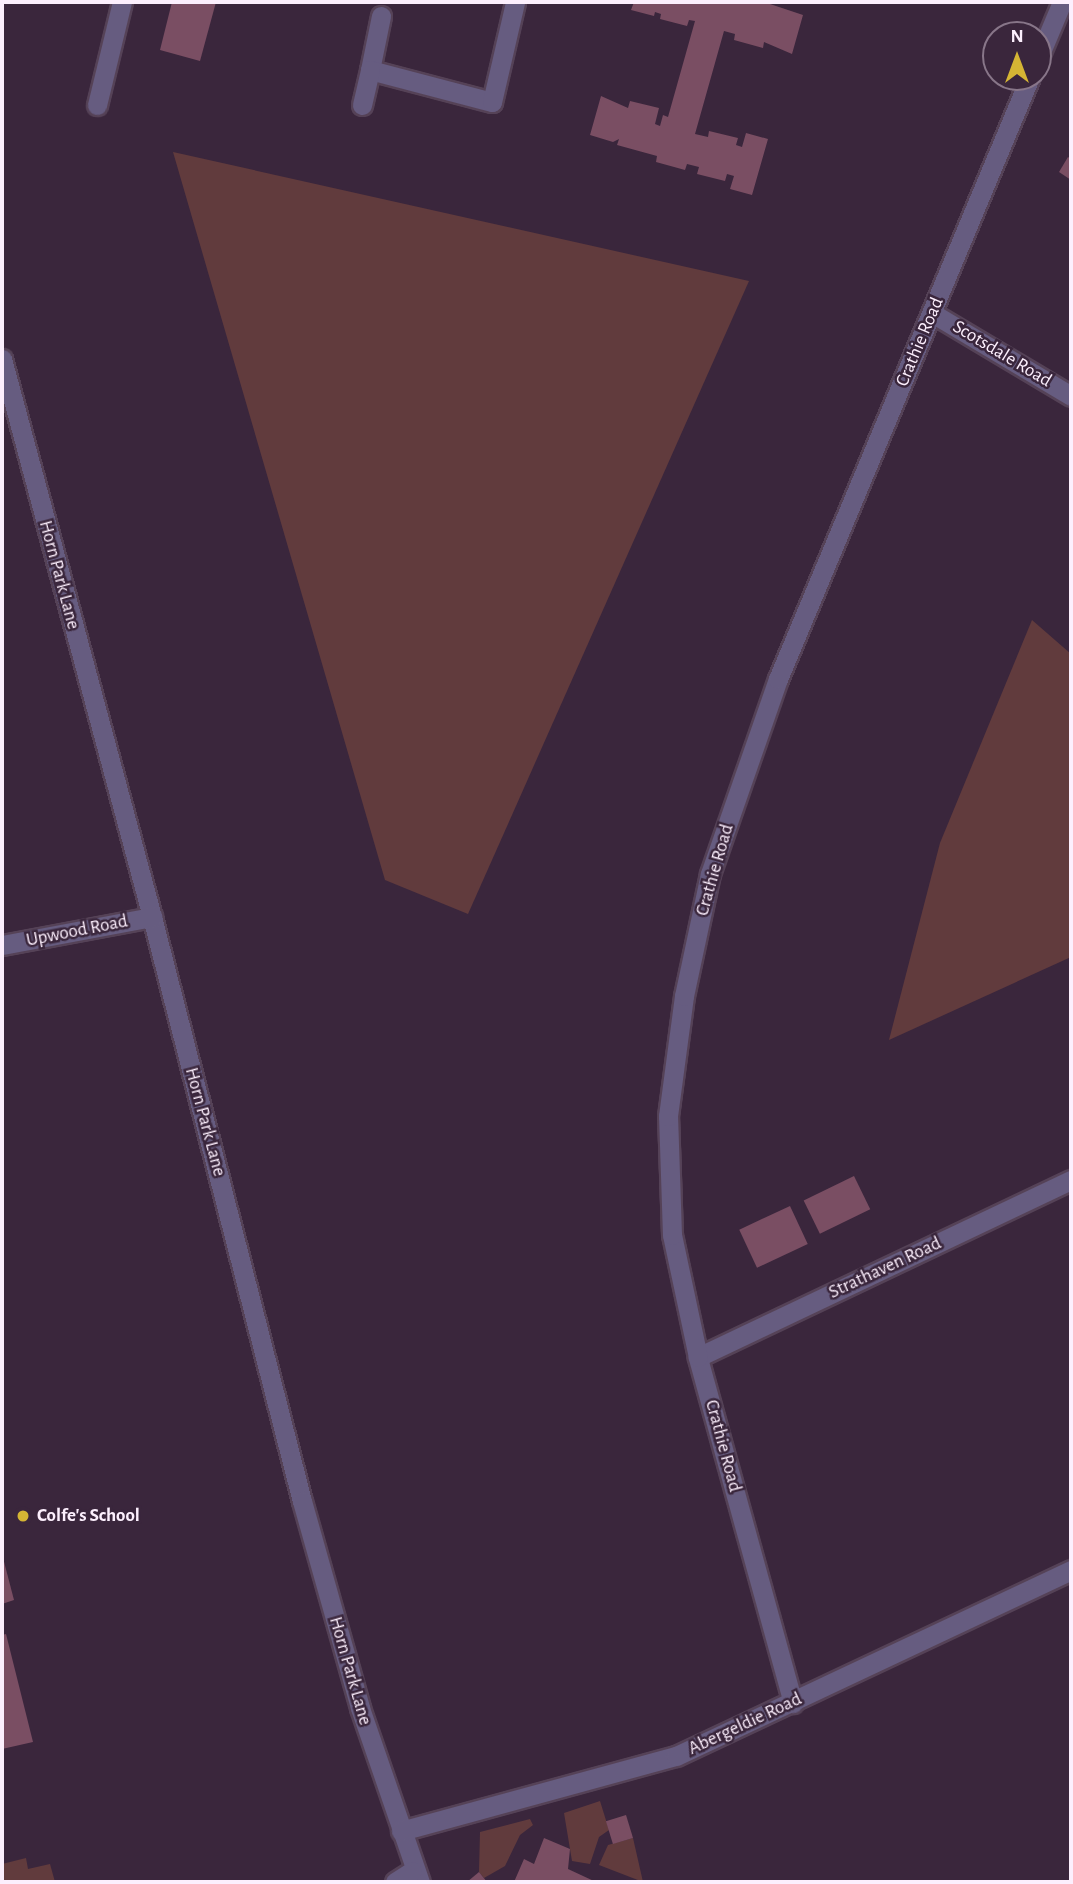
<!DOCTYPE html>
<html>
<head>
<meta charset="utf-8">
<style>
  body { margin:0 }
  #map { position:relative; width:1073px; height:1884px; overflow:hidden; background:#3a263c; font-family:"Alegreya Sans",sans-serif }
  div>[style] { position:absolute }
  .green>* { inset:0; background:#613b3d }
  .building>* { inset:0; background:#7a4e63; transform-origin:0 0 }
  .roads { filter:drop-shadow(2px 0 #554257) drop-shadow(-2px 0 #554257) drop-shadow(0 2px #554257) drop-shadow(0 -2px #554257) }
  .minor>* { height:19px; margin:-9.5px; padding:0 9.5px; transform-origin:9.5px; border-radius:9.5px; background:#665c80 }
  .dots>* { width:19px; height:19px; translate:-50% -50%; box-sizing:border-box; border:4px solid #3a263c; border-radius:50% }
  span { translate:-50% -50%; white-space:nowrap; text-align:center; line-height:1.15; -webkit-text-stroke:5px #3a263c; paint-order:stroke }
  .street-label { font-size:19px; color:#fceffd }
  .poi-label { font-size:19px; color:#fceffd; font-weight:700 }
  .left { translate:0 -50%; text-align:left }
  .frame { position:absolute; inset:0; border:4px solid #fceffd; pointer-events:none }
  .north { position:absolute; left:982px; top:21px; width:70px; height:70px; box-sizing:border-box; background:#3a263c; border:2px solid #887689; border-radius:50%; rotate:0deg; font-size:19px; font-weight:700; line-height:28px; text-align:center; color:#fceffd }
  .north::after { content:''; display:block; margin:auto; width:24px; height:32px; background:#d5b534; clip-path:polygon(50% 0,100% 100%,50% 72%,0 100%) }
</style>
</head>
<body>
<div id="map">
  <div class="green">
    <div style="clip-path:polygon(173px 152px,749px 281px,468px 914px,385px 880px)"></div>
    <div style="clip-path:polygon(1032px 620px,1071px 654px,1071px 957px,889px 1040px,940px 843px)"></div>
    <div style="clip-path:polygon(600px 1801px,609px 1830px,599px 1837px,590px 1864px,572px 1861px,564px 1813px)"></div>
    <div style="clip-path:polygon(530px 1819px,533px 1825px,520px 1835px,505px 1866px,484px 1878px,479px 1872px,480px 1832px)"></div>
    <div style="clip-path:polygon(633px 1838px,643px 1882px,599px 1865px,608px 1845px)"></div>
    <div style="clip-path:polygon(26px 1858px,28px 1869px,50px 1864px,55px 1882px,2px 1882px,2px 1864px)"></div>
  </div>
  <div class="building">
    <div style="clip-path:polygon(172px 2px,216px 2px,200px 61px,160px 50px)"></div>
    <div style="clip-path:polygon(634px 2px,764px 2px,803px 15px,792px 54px,764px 42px,763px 48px,734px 40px,735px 34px,724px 31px,695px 134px,708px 137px,709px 131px,738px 138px,736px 145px,742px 147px,746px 133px,768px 139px,752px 195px,730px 189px,734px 176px,727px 174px,725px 181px,697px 174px,699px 167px,687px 164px,685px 170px,656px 162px,657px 156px,617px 145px,619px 139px,613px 142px,590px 135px,601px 96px,628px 108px,630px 101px,659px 108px,655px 124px,660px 126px,663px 115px,668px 117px,695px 21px,689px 20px,687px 26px,660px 19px,661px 14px,655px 12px,654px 16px,631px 10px)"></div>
    <div style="clip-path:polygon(1068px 157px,1071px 159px,1071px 180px,1059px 172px)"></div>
    <div style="left:854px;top:1176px;width:37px;height:56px;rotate:64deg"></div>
    <div style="left:790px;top:1206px;width:42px;height:56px;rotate:65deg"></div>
    <div style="clip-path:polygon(2px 1554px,14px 1600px,2px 1604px)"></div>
    <div style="clip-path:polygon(6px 1634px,33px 1742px,2px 1749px,2px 1635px)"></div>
    <div style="left:626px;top:1815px;width:24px;height:21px;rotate:73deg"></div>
    <div style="clip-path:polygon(544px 1838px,570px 1849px,568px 1869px,596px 1882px,514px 1882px,524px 1859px,534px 1864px)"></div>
    <div style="clip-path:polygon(479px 1872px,487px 1882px,467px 1882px)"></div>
  </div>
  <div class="roads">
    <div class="minor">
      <div style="left:381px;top:16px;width:55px;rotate:101.5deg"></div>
      <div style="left:370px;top:70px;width:126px;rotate:14.7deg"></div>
      <div style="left:492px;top:102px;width:103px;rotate:-77deg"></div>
      <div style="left:1038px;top:59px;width:62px;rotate:-67.2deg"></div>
      <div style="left:97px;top:105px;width:106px;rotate:-76.4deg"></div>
      <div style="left:362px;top:105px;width:36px;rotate:-77deg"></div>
      <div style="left:932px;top:313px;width:162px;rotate:30.8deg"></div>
      <div style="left:2px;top:359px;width:578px;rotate:74.95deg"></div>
      <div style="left:152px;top:917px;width:603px;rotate:75.6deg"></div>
      <div style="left:302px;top:1501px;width:215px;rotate:74.3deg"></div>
      <div style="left:360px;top:1708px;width:184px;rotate:71deg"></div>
      <div style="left:2px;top:945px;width:153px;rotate:-10.6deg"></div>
      <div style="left:698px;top:1357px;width:413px;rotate:-25.4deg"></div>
      <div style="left:793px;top:1703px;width:359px;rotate:-105.4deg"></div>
      <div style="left:698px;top:1357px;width:125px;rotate:-102deg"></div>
      <div style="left:672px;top:1235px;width:119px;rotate:-91.9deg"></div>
      <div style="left:668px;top:1116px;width:121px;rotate:-82.4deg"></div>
      <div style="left:684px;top:996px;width:125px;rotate:-78deg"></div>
      <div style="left:710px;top:874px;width:207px;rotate:-70.8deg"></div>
      <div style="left:778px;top:679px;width:653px;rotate:-67.29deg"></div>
      <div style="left:401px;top:1831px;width:285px;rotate:-15.3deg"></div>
      <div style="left:676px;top:1756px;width:437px;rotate:-25.2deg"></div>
      <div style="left:395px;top:1882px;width:20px;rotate:-33deg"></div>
    </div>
  </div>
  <div class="dots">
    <div style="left:23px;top:1516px;background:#d5b534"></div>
  </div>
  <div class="street-label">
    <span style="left:920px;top:342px;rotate:-67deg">Crathie Road</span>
    <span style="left:1002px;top:354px;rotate:31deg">Scotsdale Road</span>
    <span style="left:59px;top:575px;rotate:75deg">Horn Park Lane</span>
    <span style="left:715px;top:870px;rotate:-74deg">Crathie Road</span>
    <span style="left:77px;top:931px;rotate:-11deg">Upwood Road</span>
    <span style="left:205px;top:1122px;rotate:75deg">Horn Park Lane</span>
    <span style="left:885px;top:1268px;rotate:-25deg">Strathaven Road</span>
    <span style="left:723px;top:1446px;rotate:75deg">Crathie Road</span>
    <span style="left:350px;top:1671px;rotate:74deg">Horn Park Lane</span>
    <span style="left:745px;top:1724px;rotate:-25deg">Abergeldie Road</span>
  </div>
  <div class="poi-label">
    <span class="left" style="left:37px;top:1516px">Colfe's School</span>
  </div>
  <div class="frame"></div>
  <div class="north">N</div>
</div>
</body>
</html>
